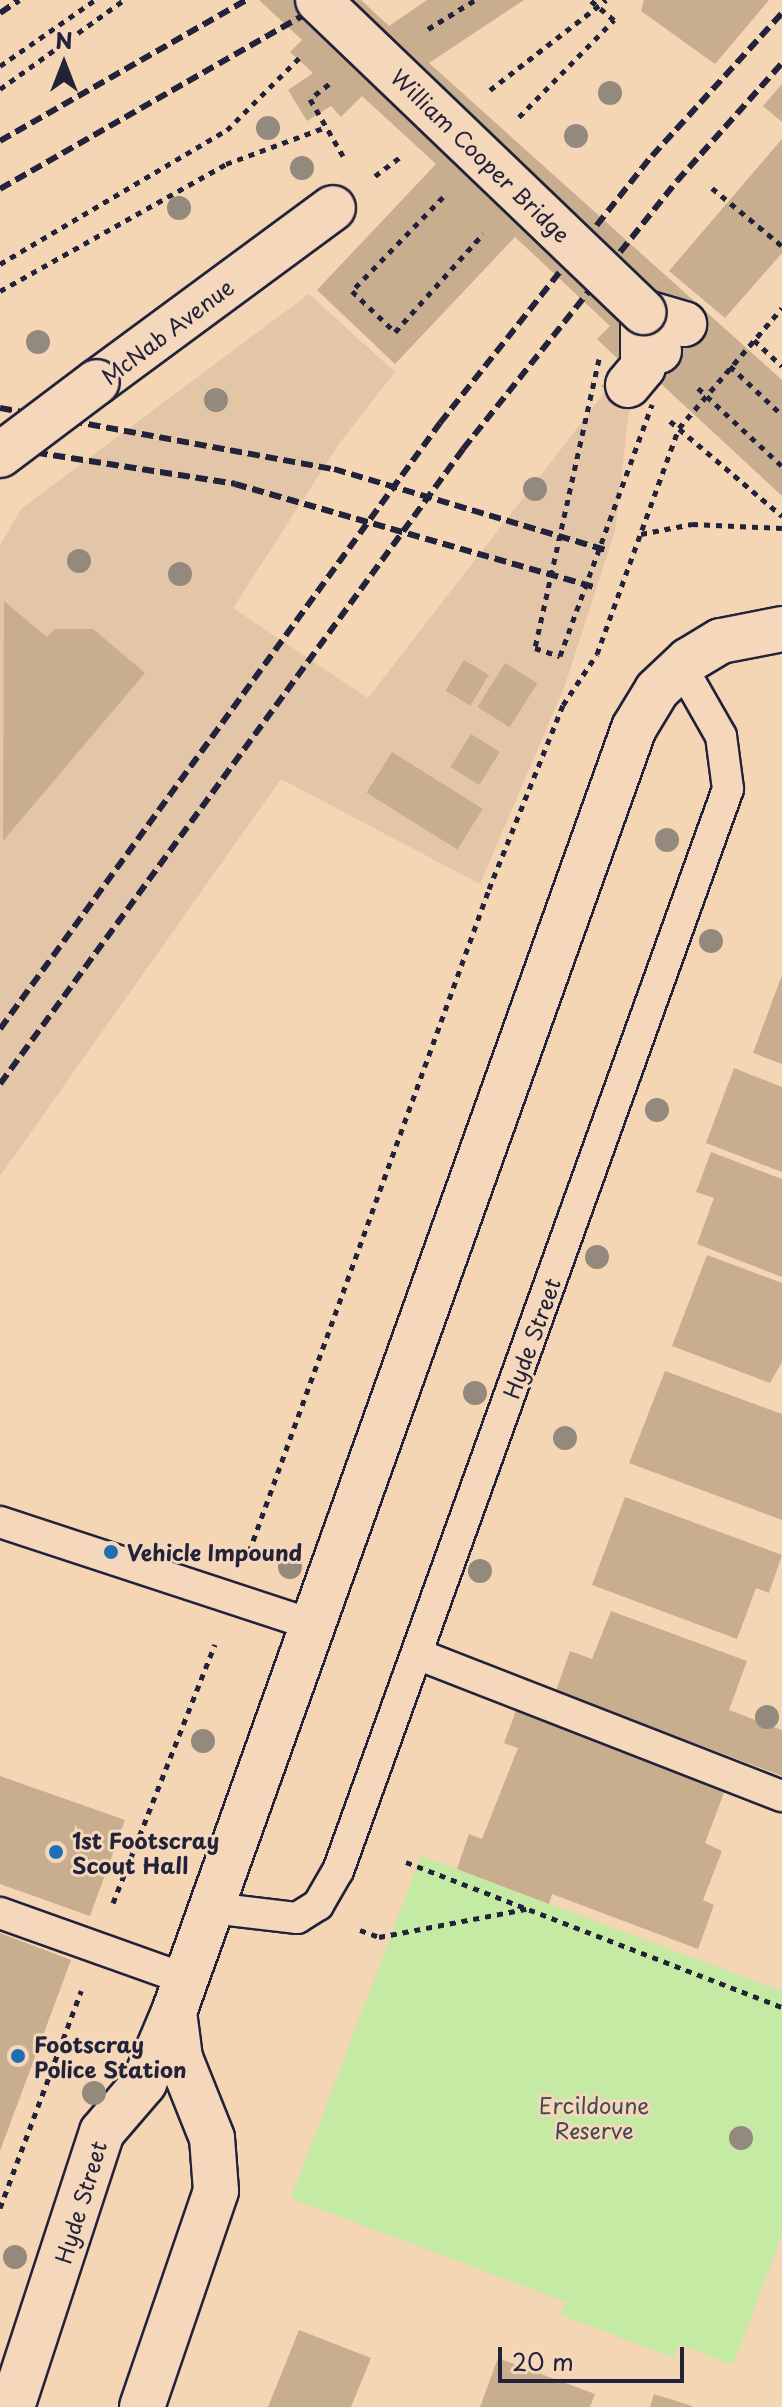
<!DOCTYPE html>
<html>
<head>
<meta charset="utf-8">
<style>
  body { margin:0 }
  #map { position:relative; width:782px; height:2407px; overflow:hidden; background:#f4d5b4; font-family:"Playpen Sans",sans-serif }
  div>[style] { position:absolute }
  .built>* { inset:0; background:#e3c6a7 }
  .green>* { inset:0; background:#c5eaa4 }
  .building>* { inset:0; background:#c8ae8f; transform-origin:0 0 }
  .path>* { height:5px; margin-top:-2.5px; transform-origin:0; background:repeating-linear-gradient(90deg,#22223b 0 6px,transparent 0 12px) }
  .roads { filter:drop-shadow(2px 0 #22223b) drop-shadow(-2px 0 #22223b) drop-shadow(0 2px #22223b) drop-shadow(0 -2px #22223b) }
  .service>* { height:30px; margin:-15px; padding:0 15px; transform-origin:15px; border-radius:15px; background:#f5d7bb }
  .pedestrian>* { height:44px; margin:-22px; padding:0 22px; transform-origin:22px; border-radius:22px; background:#f5d7bb }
  .minor>* { height:44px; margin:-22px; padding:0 22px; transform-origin:22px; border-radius:22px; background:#f5d7bb }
  .rail>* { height:6px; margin-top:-3px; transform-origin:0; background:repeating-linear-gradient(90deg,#22223b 0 12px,transparent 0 18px) }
  .path-bridge>* { height:5px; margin-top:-2.5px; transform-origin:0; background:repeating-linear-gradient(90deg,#22223b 0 6px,transparent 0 12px) }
  .bridges { filter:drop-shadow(2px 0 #22223b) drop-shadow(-2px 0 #22223b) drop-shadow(0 2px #22223b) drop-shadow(0 -2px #22223b) }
  .pedestrian-bridge>* { height:44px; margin:-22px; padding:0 22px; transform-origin:22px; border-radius:22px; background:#f5d7bb }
  .minor-bridge>* { height:44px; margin:-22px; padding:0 22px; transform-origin:22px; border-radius:22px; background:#f5d7bb }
  .trees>* { width:24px; height:24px; margin:-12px; border-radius:50%; background:#93897d }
  .dots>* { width:22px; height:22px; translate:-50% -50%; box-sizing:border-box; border:4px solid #f5d7bb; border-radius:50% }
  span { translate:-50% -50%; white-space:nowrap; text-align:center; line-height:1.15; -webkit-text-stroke:6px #f5d7bb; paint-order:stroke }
  .street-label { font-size:22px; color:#22223b }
  .poi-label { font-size:22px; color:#22223b; font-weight:700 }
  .left { translate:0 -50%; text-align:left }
  .park-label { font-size:22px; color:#434a50 }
  .north { position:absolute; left:24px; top:24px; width:80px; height:80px; -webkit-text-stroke:6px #f5d7bb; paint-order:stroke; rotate:0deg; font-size:22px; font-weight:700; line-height:32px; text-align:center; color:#22223b }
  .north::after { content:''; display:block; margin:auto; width:28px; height:36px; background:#22223b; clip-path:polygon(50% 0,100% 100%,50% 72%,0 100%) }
  .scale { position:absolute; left:498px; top:2347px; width:186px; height:36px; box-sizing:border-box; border:4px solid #22223b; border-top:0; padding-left:10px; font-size:24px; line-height:28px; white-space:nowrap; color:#22223b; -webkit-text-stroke:6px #f5d7bb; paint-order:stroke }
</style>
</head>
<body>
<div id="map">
  <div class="built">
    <div style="clip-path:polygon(309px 294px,395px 372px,339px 444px,233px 608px,368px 698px,606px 391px,629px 411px,615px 531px,564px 688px,480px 884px,281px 779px,0 1176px,0 545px,22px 508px)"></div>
  </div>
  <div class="green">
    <div style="clip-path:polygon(421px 1856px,782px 1991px,782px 2235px,733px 2365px,679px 2344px,674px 2358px,561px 2315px,566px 2302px,291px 2198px)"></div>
  </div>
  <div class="building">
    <div style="clip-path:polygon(259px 0,361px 0,389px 26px,427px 0,524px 0,429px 63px,782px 380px,782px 496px,657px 380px,629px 411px,601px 386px,622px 363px,597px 339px,610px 326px,515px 237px,395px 364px,317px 290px,436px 164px,362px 96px,341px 117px,331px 106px,307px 121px,288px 90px,313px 73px,290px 52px,302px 40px)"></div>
    <div style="clip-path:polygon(644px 0,769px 0,715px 64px,641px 11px)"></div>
    <div style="clip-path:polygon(782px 84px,782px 122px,763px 106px)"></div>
    <div style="clip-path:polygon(782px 139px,782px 253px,725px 318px,669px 271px)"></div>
    <div style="clip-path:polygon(4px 601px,47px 637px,55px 629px,93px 629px,145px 673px,3px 841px)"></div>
    <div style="left:464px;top:660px;width:29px;height:36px;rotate:31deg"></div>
    <div style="left:505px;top:663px;width:38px;height:52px;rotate:32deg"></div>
    <div style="left:471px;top:734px;width:34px;height:39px;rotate:32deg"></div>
    <div style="left:392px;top:752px;width:107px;height:48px;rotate:32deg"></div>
    <div style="clip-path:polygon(782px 975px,782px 1064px,753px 1053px)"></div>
    <div style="clip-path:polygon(734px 1068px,782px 1087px,782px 1172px,706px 1143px)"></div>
    <div style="clip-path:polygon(711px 1152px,782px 1179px,782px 1277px,697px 1244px,714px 1198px,696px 1192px)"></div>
    <div style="clip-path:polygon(707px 1255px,782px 1283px,782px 1362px,770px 1383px,672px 1346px)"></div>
    <div style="clip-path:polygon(665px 1371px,782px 1414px,782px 1520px,629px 1463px)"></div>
    <div style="clip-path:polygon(625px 1497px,782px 1555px,769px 1593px,756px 1588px,737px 1639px,592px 1585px)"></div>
    <div style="clip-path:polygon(611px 1611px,747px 1661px,729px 1710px,782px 1730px,782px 1776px,556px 1691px,570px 1651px,592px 1659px)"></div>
    <div style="clip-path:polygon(516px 1711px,725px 1790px,705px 1843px,722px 1851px,703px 1900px,714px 1905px,698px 1949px,552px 1894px,549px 1904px,457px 1869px,469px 1834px,482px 1839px,518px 1748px,504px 1743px)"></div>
    <div style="clip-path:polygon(0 1776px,125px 1820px,90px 1916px,0 1884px)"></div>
    <div style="clip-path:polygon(0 1933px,71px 1960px,0 2151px)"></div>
    <div style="clip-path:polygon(299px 2330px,371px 2358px,351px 2407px,268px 2407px)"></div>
    <div style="clip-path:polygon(498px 2358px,595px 2394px,590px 2407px,480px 2407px)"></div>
    <div style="clip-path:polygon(654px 2394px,692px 2406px,692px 2407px,650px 2407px)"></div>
  </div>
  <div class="path">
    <div style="left:428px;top:29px;width:55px;rotate:-31.7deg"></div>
    <div style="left:0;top:66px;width:116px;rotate:-34.8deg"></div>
    <div style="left:329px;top:84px;width:24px;rotate:142deg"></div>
    <div style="left:310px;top:99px;width:66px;rotate:59.9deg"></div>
    <div style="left:0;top:89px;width:153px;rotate:-35.7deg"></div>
    <div style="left:490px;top:90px;width:147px;rotate:-37.8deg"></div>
    <div style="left:519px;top:117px;width:136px;rotate:-45.6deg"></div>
    <div style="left:614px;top:20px;width:31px;rotate:-140deg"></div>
    <div style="left:375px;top:176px;width:34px;rotate:-37deg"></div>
    <div style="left:712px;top:188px;width:91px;rotate:39.6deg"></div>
    <div style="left:443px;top:197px;width:131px;rotate:134.1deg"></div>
    <div style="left:352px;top:291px;width:59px;rotate:43.6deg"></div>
    <div style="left:395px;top:332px;width:132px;rotate:-48.1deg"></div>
    <div style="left:0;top:264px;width:264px;rotate:-30.6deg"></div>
    <div style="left:227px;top:130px;width:103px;rotate:-45deg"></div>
    <div style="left:0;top:291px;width:259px;rotate:-29.3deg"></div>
    <div style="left:226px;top:164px;width:107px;rotate:-20.3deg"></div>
    <div style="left:754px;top:340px;width:38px;rotate:43deg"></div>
    <div style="left:730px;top:366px;width:71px;rotate:43.3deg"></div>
    <div style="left:698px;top:388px;width:115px;rotate:42.9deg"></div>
    <div style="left:670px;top:421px;width:147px;rotate:40.3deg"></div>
    <div style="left:641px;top:534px;width:52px;rotate:-11.1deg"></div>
    <div style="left:692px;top:524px;width:90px;rotate:2.5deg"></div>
    <div style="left:249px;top:1552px;width:705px;rotate:-70.1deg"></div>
    <div style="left:489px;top:889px;width:198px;rotate:-68.1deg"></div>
    <div style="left:563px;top:705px;width:61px;rotate:-56.3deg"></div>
    <div style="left:597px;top:654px;width:240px;rotate:-70.1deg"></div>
    <div style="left:679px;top:428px;width:158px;rotate:-49.4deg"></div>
    <div style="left:406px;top:1862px;width:403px;rotate:21.1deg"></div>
    <div style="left:113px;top:1903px;width:278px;rotate:-68.5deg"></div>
    <div style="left:360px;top:1930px;width:20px;rotate:20deg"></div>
    <div style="left:379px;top:1937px;width:150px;rotate:-10.8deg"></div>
    <div style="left:0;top:2208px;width:232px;rotate:-69.5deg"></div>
  </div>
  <div class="roads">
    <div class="service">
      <div style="left:0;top:1522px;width:330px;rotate:18.2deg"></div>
      <div style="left:417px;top:1654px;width:392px;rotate:21.3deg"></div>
      <div style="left:212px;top:1908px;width:86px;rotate:6.7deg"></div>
      <div style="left:297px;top:1918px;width:25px;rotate:-32deg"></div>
      <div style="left:318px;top:1905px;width:39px;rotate:-60deg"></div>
      <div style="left:338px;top:1871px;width:1150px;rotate:-70.18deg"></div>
      <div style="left:728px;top:789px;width:53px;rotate:-97.5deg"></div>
      <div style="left:721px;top:736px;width:81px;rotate:-119.7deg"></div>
      <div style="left:0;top:1913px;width:196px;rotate:19.6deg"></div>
    </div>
    <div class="pedestrian">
      <div style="left:659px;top:351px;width:42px;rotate:-112.3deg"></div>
      <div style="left:643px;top:312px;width:43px;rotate:16.3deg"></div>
      <div style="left:628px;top:385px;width:23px;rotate:-50deg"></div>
      <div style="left:643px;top:367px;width:52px;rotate:-90deg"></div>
    </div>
    <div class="minor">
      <div style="left:97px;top:382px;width:293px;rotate:-36.4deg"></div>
      <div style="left:12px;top:2407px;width:289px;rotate:-71.9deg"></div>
      <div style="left:102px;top:2132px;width:65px;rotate:-49.4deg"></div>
      <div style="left:144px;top:2083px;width:77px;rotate:-67.1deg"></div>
      <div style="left:174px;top:2012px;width:1364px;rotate:-70.29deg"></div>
      <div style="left:634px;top:728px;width:44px;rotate:-58.8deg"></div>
      <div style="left:657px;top:690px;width:44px;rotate:-43.2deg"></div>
      <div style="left:689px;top:660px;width:37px;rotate:-31deg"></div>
      <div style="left:721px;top:641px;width:62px;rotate:-11.1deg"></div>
      <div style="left:142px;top:2407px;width:228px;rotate:-71.1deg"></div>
      <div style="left:216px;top:2191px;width:53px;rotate:-94.3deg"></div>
      <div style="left:212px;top:2138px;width:86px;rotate:-111.8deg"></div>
      <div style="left:180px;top:2058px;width:46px;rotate:-97.4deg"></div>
    </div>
  </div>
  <div class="rail">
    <div style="left:0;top:13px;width:23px;rotate:-34deg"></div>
    <div style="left:0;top:141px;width:284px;rotate:-29.8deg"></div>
    <div style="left:0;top:189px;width:380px;rotate:-29.8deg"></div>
    <div style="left:0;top:408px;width:340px;rotate:10.4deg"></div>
    <div style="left:334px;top:469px;width:283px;rotate:16.6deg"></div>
    <div style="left:0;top:447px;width:238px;rotate:8.9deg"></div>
    <div style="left:235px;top:484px;width:374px;rotate:16deg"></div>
    <div style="left:0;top:1029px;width:749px;rotate:-54.02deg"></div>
    <div style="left:440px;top:423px;width:341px;rotate:-51.6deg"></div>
    <div style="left:652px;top:156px;width:193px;rotate:-47.7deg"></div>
    <div style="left:0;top:1084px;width:786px;rotate:-53.9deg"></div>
    <div style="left:463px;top:449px;width:343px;rotate:-51.4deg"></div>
    <div style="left:677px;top:181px;width:158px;rotate:-48.3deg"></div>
  </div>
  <div class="path-bridge">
    <div style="left:599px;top:359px;width:296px;rotate:102.5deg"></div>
    <div style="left:535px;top:648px;width:26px;rotate:18deg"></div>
    <div style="left:560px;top:656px;width:268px;rotate:-69.9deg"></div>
  </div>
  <div class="bridges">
    <div class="pedestrian-bridge">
      <div style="left:318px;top:0;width:451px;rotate:43.8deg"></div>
    </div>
    <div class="minor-bridge">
      <div style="left:0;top:455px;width:121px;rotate:-37deg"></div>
    </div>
  </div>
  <div class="trees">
    <div style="left:610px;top:93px"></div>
    <div style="left:268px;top:128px"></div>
    <div style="left:576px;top:136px"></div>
    <div style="left:302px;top:168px"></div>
    <div style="left:179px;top:208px"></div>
    <div style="left:38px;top:342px"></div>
    <div style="left:216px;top:400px"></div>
    <div style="left:535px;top:489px"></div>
    <div style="left:79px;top:561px"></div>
    <div style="left:180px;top:574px"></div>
    <div style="left:667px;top:840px"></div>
    <div style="left:711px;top:941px"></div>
    <div style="left:657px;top:1110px"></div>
    <div style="left:597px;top:1257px"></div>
    <div style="left:475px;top:1393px"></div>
    <div style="left:565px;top:1438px"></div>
    <div style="left:290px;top:1567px"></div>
    <div style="left:480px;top:1571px"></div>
    <div style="left:767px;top:1717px"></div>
    <div style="left:203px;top:1741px"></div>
    <div style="left:94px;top:2093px"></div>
    <div style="left:741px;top:2138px"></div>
    <div style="left:15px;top:2257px"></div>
  </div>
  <div class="dots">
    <div style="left:111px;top:1552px;background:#1f6fb2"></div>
    <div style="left:56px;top:1852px;background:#1f6fb2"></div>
    <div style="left:18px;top:2056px;background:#1f6fb2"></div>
  </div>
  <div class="street-label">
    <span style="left:481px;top:155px;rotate:44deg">William Cooper Bridge</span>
    <span style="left:167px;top:331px;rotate:-37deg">McNab Avenue</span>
    <span style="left:531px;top:1338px;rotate:-70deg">Hyde Street</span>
    <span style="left:80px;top:2202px;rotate:-73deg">Hyde Street</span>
  </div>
  <div class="poi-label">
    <span class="left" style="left:127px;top:1552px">Vehicle Impound</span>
    <span class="left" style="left:72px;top:1852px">1st Footscray<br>Scout Hall</span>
    <span class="left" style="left:34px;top:2056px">Footscray<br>Police Station</span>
  </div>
  <div class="park-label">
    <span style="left:594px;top:2117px">Ercildoune<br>Reserve</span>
  </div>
  <div class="north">N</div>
  <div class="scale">20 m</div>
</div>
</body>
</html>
